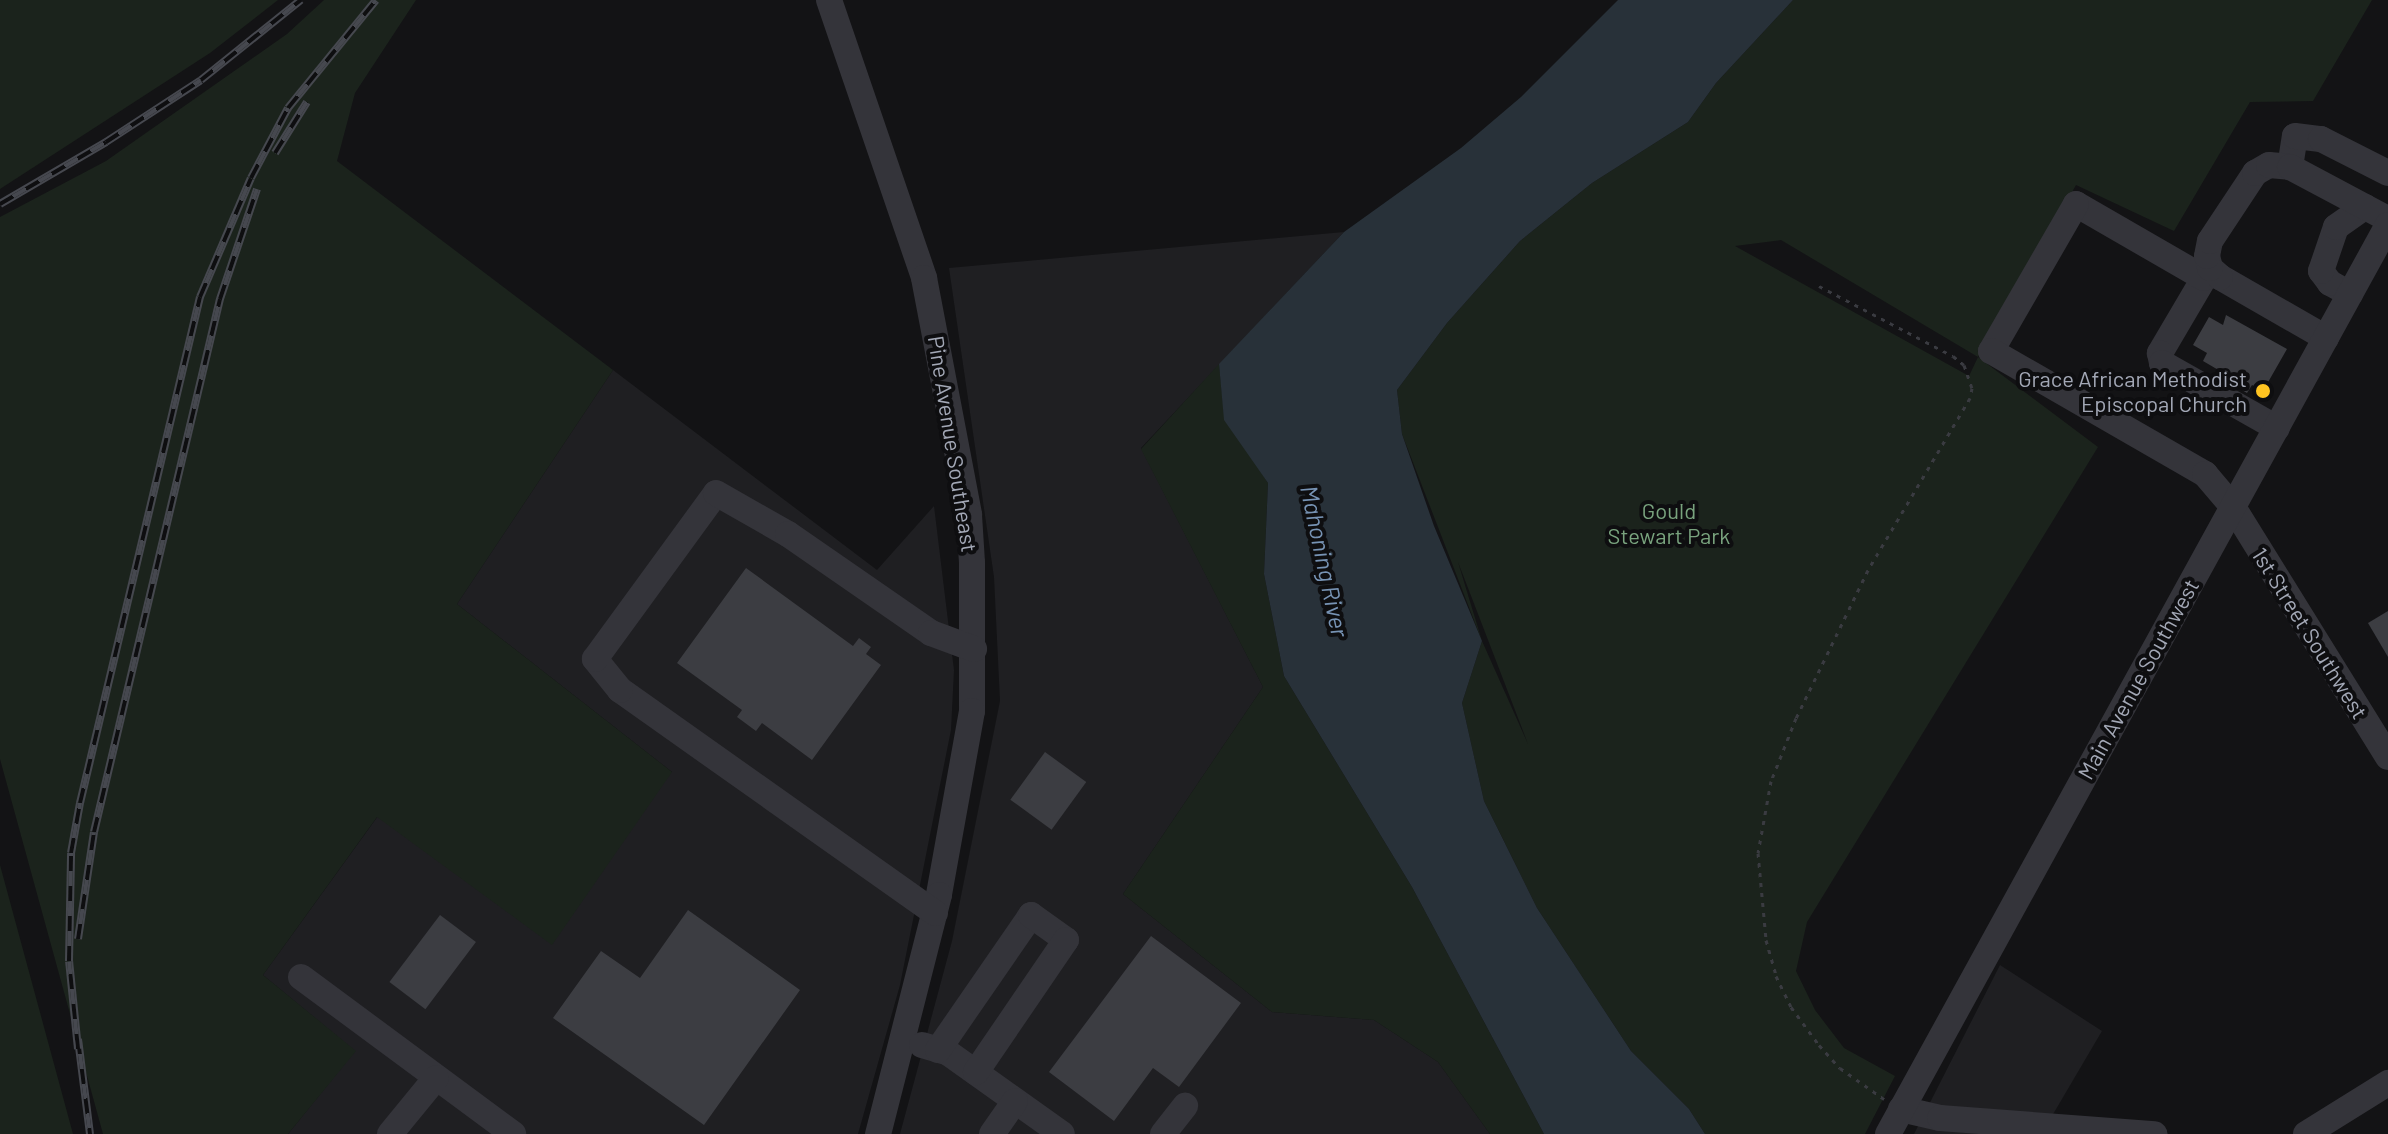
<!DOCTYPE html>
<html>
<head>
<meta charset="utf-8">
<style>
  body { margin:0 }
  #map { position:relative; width:2388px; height:1134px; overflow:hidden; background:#131315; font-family:Barlow,sans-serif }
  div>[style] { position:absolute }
  .built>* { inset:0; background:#1f1f22 }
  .green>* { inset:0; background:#1b231c }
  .water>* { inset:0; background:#283139 }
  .building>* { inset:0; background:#3c3d42; transform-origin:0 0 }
  .path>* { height:3px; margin-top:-1.5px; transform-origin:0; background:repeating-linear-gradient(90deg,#3a3b41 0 4px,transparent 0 10px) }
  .minor>* { height:26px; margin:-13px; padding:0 13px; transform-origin:13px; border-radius:13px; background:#34343a }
  .rail>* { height:8px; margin-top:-4px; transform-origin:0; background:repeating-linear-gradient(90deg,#0e0e10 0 15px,#46484f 0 30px); box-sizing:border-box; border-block:2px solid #46484f }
  .dots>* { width:22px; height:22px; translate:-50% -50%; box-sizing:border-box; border:4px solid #0e0e10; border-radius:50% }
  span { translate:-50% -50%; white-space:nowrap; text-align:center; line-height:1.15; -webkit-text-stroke:8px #0e0e10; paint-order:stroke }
  .poi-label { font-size:22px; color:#a3a8b6 }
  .right { translate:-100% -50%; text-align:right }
  .street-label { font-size:22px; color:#a3a8b6 }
  .park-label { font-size:22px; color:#79a37e }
  .water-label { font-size:24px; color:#7793b4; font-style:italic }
</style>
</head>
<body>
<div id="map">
  <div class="built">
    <div style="clip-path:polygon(1344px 232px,1141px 448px,1263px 687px,1123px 894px,1272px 1012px,1374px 1020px,1438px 1062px,1490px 1134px,900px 1134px,952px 941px,1000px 701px,994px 577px,949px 268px)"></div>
    <div style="clip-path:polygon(613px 370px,877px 570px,934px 506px,954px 670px,951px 730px,900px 985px,858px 1134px,288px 1134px,355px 1051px,263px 975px,378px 816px,672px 772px,457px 604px)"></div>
    <div style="clip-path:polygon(2000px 965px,2102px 1031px,2052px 1116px,2165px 1126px,2168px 1134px,1914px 1134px)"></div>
  </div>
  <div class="green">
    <div style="clip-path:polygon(0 0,278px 0,210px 53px,0 189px)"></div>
    <div style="clip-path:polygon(324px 0,416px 0,355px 93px,337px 161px,613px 370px,457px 604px,672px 772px,552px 945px,377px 817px,263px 975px,356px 1051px,288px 1134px,103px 1134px,0 759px,0 217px,106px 161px,287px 34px)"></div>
    <div style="clip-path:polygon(evenodd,1793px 0,2372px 0,2313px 101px,2250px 102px,2174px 231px,2076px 185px,1978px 357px,2098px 447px,1807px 922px,1796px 971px,1815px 1010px,1844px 1048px,1895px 1076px,1865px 1134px,1705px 1134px,1689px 1109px,1631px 1051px,1537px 908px,1484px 801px,1462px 703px,1482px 641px,1402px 434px,1397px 390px,1447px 323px,1520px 241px,1592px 183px,1688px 122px,1716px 83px,1793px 0,1781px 240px,1978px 357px,1969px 376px,1735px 246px,1781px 240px,1793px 0,1458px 562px,1528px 744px,1482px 641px,1458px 562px)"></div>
    <div style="clip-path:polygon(1219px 364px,1224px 413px,1268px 483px,1264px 574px,1284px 676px,1412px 887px,1544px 1134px,1490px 1134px,1438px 1062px,1374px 1020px,1272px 1012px,1123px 894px,1263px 687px,1141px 449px)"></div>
    <div style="clip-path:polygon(0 865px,73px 1134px,0 1134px)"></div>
  </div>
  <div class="water">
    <div style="clip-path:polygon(1618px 0,1793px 0,1716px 83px,1688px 122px,1592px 183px,1520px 241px,1447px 323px,1397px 390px,1402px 434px,1434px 526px,1482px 641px,1462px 703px,1484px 801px,1537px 908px,1631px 1051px,1689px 1109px,1705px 1134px,1544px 1134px,1412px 887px,1284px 676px,1264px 574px,1268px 483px,1224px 420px,1219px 364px,1344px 232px,1461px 148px,1521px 97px)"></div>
  </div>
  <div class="building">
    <div style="clip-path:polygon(2226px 315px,2287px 349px,2263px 391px,2252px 385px,2247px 393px,2225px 380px,2227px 375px,2203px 361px,2207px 353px,2193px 345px,2209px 317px,2223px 325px)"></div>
    <div style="clip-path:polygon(746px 568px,853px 646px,859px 638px,871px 647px,866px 654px,881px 665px,812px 760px,762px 723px,756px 731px,737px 717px,742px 710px,677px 663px)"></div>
    <div style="clip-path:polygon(2388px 611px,2388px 657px,2368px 623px)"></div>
    <div style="left:1045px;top:752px;width:51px;height:59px;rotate:36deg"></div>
    <div style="clip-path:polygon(688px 910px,800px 990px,704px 1125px,553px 1018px,601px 951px,640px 978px)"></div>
    <div style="left:440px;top:915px;width:45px;height:84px;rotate:37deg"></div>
    <div style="clip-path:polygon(1151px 936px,1241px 1003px,1179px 1087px,1153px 1068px,1114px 1121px,1049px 1072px)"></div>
  </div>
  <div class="path">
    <div style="left:1819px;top:286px;width:151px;rotate:27.6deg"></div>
    <div style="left:1953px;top:356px;width:14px;rotate:39deg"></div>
    <div style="left:1964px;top:365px;width:24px;rotate:71deg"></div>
    <div style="left:1972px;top:388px;width:10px;rotate:101deg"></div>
    <div style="left:1970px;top:398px;width:200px;rotate:120.7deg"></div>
    <div style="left:1868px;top:570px;width:165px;rotate:115.9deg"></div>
    <div style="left:1796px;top:718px;width:68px;rotate:111.6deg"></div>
    <div style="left:1771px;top:781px;width:73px;rotate:100.2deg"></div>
    <div style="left:1758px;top:853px;width:87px;rotate:84.7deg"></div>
    <div style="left:1766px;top:940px;width:37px;rotate:74deg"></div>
    <div style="left:1776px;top:976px;width:34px;rotate:64deg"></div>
    <div style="left:1791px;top:1007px;width:47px;rotate:53.6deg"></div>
    <div style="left:1819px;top:1045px;width:31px;rotate:48deg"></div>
    <div style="left:1840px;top:1068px;width:54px;rotate:35.2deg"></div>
  </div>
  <div class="minor">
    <div style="left:829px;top:0;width:294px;rotate:71.1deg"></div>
    <div style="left:924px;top:278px;width:241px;rotate:79.2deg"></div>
    <div style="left:969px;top:515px;width:48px;rotate:86.4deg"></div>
    <div style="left:972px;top:563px;width:148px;rotate:90deg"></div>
    <div style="left:972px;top:711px;width:187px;rotate:100.2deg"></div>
    <div style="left:939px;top:895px;width:247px;rotate:104.3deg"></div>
    <div style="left:2290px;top:167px;width:31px;rotate:-81deg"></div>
    <div style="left:2295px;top:136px;width:26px;rotate:7deg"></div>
    <div style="left:2321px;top:139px;width:75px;rotate:26.9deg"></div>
    <div style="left:2210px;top:268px;width:99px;rotate:120.5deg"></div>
    <div style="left:2160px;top:353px;width:10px;rotate:79deg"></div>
    <div style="left:2162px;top:363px;width:132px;rotate:29.5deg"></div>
    <div style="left:2204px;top:278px;width:148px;rotate:-150deg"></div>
    <div style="left:2076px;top:204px;width:170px;rotate:120deg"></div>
    <div style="left:1991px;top:351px;width:247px;rotate:29.9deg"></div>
    <div style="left:2205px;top:474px;width:43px;rotate:49.7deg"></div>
    <div style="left:2233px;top:507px;width:294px;rotate:58.2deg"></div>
    <div style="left:2350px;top:294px;width:23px;rotate:-151deg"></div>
    <div style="left:2330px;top:283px;width:15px;rotate:-127deg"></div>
    <div style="left:2321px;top:271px;width:46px;rotate:-71.2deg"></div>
    <div style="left:2336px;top:227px;width:35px;rotate:-35deg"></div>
    <div style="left:2326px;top:338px;width:122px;rotate:-150.1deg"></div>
    <div style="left:2220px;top:277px;width:13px;rotate:-138deg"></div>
    <div style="left:2210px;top:268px;width:12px;rotate:-104deg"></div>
    <div style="left:2207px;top:256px;width:15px;rotate:-79deg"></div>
    <div style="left:2210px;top:241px;width:82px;rotate:-56.5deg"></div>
    <div style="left:2255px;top:173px;width:16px;rotate:-30deg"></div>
    <div style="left:2269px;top:165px;width:21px;rotate:5deg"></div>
    <div style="left:2290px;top:167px;width:111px;rotate:28deg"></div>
    <div style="left:935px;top:913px;width:386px;rotate:-144.7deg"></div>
    <div style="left:620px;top:690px;width:40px;rotate:-129deg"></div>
    <div style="left:595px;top:659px;width:205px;rotate:-53.9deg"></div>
    <div style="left:716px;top:493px;width:83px;rotate:29.7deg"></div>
    <div style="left:788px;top:534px;width:174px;rotate:34.7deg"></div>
    <div style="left:931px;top:633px;width:46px;rotate:20.4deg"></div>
    <div style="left:301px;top:977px;width:264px;rotate:36.5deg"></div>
    <div style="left:922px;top:1045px;width:26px;rotate:16deg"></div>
    <div style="left:947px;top:1052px;width:141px;rotate:35.5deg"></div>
    <div style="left:938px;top:1050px;width:164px;rotate:-55.4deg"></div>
    <div style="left:1031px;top:915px;width:43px;rotate:35.5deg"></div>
    <div style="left:1066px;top:940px;width:160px;rotate:124.3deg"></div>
    <div style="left:1901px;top:1109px;width:40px;rotate:13deg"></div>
    <div style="left:1940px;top:1118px;width:215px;rotate:4.3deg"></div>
    <div style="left:390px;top:1134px;width:72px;rotate:-50.6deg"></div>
    <div style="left:992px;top:1134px;width:40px;rotate:-55.1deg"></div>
    <div style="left:1163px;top:1134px;width:36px;rotate:-52deg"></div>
    <div style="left:1888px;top:1134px;width:1037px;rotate:-61.19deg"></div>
    <div style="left:2306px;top:1134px;width:97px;rotate:-31.9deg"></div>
  </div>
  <div class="rail">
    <div style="left:275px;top:153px;width:60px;rotate:-57.9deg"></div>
    <div style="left:0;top:204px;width:123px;rotate:-30.3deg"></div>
    <div style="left:106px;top:142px;width:113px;rotate:-33.1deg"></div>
    <div style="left:201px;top:80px;width:128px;rotate:-38.7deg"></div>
    <div style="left:78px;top:939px;width:108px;rotate:-81.5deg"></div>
    <div style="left:94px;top:832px;width:548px;rotate:-76.7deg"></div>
    <div style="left:220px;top:299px;width:116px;rotate:-71.4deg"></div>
    <div style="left:78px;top:1039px;width:96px;rotate:82.8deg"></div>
    <div style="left:78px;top:1049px;width:88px;rotate:-95.8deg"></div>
    <div style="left:69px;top:961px;width:108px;rotate:-88.9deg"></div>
    <div style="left:71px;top:853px;width:51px;rotate:-79.8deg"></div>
    <div style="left:80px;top:803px;width:520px;rotate:-76.66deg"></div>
    <div style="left:200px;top:297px;width:129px;rotate:-66.8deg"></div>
    <div style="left:251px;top:178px;width:79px;rotate:-62.1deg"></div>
    <div style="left:288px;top:108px;width:139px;rotate:-50.8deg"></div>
  </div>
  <div class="dots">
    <div style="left:2263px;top:391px;background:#ffc421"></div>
  </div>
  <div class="poi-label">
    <span class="right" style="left:2247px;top:391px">Grace African Methodist<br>Episcopal Church</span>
  </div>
  <div class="street-label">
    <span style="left:953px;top:444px;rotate:81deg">Pine Avenue Southeast</span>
    <span style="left:2310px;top:633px;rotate:58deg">1st Street Southwest</span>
    <span style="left:2138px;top:679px;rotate:-61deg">Main Avenue Southwest</span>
  </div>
  <div class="park-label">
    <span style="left:1669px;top:523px">Gould<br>Stewart Park</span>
  </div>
  <div class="water-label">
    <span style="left:1325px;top:561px;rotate:78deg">Mahoning River</span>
  </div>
</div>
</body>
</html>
